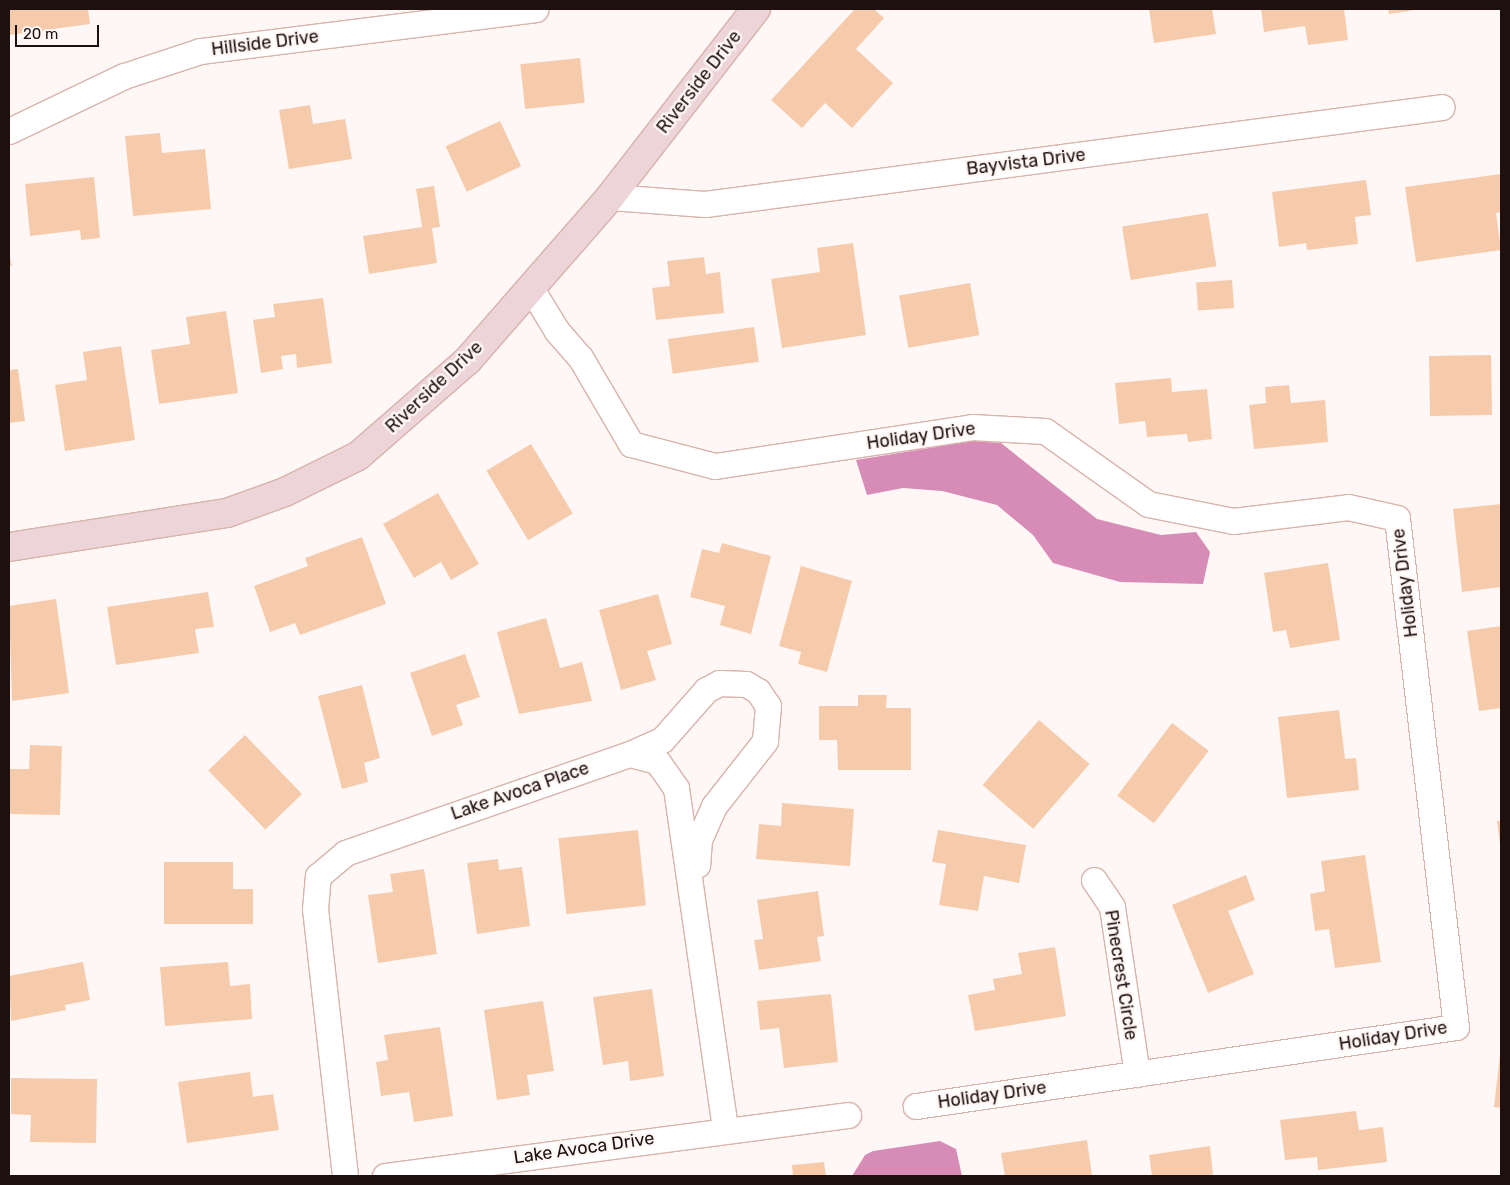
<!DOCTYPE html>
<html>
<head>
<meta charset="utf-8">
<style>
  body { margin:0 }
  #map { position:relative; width:1510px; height:1185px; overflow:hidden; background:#fff7f5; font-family:Rubik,sans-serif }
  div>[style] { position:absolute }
  .water>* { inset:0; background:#d78cb8 }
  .building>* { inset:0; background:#f6cbac; transform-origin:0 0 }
  .roads { filter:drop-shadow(1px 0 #d8b3ab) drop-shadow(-1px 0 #d8b3ab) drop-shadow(0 1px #d8b3ab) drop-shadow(0 -1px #d8b3ab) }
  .street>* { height:25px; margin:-12.5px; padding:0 12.5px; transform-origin:12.5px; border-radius:12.5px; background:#fff }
  .secondary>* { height:28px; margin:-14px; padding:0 14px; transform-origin:14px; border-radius:14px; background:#ecd4d8 }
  span { translate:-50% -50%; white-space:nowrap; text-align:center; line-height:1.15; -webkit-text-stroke:5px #fff7f5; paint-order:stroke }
  .street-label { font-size:18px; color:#1d100e }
  .frame { position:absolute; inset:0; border:10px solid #1d100e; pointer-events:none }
  .scale { position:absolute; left:15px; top:25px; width:84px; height:22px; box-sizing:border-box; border:2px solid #1d100e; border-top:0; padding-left:6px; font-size:15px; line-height:18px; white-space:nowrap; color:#1d100e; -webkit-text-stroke:4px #fff7f5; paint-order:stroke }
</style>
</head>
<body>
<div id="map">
  <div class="water">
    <div style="clip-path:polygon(973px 441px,1001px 443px,1097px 519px,1161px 535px,1196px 532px,1210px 552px,1203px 584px,1120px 582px,1053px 563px,1033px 535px,997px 505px,942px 491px,903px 488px,867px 495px,856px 460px)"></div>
    <div style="clip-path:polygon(940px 1141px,956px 1149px,962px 1176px,852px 1176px,865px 1155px,873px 1151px)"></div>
  </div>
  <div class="building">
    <div style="clip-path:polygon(9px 9px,88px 9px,90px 24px,9px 35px)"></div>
    <div style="clip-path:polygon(855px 9px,874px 9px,884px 18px,856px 49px,893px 83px,852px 128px,825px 103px,802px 128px,771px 100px)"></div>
    <div style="clip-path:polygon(1149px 9px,1212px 9px,1216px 34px,1154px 43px)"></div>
    <div style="clip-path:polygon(1261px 9px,1344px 9px,1348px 40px,1308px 45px,1305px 26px,1264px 32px)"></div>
    <div style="clip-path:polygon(1388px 9px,1416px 9px,1416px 10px,1389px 14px)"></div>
    <div style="left:580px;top:58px;width:45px;height:60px;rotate:84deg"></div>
    <div style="clip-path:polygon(310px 105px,313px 124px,345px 119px,352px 159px,289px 169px,279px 110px)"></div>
    <div style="left:500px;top:121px;width:50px;height:60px;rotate:65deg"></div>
    <div style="clip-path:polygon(160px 133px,162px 153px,205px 149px,211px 209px,133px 216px,125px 136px)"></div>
    <div style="clip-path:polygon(1501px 174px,1501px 212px,1496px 213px,1501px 250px,1416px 262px,1405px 187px)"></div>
    <div style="clip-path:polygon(94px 177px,100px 238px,81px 240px,80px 230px,30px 236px,25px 184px)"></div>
    <div style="clip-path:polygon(1366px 180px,1371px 215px,1355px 217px,1358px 244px,1307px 250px,1306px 243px,1279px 247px,1272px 192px)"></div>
    <div style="clip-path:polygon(434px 186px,440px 227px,432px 228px,437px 263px,369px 274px,363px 236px,422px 227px,416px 189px)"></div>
    <div style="left:1208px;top:213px;width:54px;height:87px;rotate:81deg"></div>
    <div style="clip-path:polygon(853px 243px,866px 335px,782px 348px,771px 279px,820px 272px,817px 248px)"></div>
    <div style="clip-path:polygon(9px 253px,12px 266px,9px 266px)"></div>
    <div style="clip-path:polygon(704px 257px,706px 274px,720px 272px,724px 313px,656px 320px,652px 288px,670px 286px,667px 261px)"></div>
    <div style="left:1232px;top:280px;width:28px;height:36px;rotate:86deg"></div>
    <div style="left:970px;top:283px;width:53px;height:72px;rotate:80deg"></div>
    <div style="clip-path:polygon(323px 298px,332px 363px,297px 368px,296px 354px,281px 356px,283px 369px,261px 373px,253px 320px,275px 317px,273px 304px)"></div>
    <div style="clip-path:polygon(226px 311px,238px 393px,159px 404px,151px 350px,190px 344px,186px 317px)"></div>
    <div style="left:754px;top:327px;width:35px;height:87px;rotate:82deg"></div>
    <div style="clip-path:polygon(121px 346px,135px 440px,65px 451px,55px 385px,87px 380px,83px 352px)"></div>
    <div style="left:1491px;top:355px;width:60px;height:62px;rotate:89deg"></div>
    <div style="clip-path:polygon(18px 369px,25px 421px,9px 423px,9px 370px)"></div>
    <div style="clip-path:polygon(1171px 378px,1172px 392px,1207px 389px,1212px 439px,1188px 442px,1187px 434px,1147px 437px,1145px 421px,1119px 424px,1115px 383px)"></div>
    <div style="clip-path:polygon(1289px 385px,1291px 403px,1325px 400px,1328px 442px,1254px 449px,1249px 405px,1266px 403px,1265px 387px)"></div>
    <div style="left:531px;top:444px;width:81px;height:52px;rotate:59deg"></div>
    <div style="clip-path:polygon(438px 493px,479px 564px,451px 580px,441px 562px,414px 578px,383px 524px)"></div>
    <div style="clip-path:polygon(1501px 504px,1501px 587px,1462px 592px,1453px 509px)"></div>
    <div style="clip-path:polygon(362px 537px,386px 604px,300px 635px,295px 623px,270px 632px,254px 586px,308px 566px,305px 558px)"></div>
    <div style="clip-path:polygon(722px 543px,771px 556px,751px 634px,720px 625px,725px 606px,690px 597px,702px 549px,719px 553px)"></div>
    <div style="clip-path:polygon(1328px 563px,1340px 640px,1290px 648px,1286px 630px,1273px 632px,1264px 573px)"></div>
    <div style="clip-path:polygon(801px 566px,852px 581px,827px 672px,798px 664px,801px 652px,779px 646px)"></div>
    <div style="clip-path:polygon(208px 592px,214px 627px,195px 629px,199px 653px,116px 665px,107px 607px)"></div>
    <div style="clip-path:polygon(658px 594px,672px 644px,647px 651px,656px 680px,621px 690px,599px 610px)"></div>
    <div style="clip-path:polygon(56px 599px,69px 693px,12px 701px,9px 606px)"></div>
    <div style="clip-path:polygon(546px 618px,560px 668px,582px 662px,592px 701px,519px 714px,497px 632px)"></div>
    <div style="clip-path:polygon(1501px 626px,1501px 708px,1479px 711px,1467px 631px)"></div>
    <div style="clip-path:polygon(465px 654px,480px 697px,456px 705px,463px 725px,432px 736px,410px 673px)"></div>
    <div style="clip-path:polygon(362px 685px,380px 758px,364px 763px,368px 782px,342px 789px,318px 696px)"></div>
    <div style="clip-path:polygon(858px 695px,887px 695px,886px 708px,911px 708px,911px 770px,838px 770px,837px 740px,819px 740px,819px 706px,858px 706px)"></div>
    <div style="clip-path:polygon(1339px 710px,1345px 759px,1356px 758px,1359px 790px,1287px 798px,1278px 717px)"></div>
    <div style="left:1039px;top:720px;width:67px;height:86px;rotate:41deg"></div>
    <div style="left:1172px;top:723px;width:46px;height:91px;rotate:37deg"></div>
    <div style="left:245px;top:735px;width:82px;height:51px;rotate:46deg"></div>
    <div style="clip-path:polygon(30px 745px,62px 746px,60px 815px,9px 814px,9px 769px,29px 769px)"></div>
    <div style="clip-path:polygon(782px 803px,854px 809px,850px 866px,756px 859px,759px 824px,781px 826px)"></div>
    <div style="clip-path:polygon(1497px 821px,1501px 821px,1501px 844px,1500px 844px)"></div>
    <div style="left:638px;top:830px;width:76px;height:80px;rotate:84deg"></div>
    <div style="clip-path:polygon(938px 830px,1026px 845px,1019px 883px,984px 876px,978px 911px,939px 905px,946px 864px,932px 862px)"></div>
    <div style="clip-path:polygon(1365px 855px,1381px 962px,1335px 968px,1329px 929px,1315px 931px,1310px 894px,1325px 891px,1321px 861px)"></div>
    <div style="clip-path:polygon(498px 859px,499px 870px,522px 867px,530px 926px,477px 934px,467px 863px)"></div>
    <div style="clip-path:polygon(164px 862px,233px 862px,233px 889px,253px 889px,253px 924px,164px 924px)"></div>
    <div style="clip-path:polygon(424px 869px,437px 954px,378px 963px,368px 895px,393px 892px,390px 874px)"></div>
    <div style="clip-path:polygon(1246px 875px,1255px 900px,1228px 911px,1254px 974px,1208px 993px,1172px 905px)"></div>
    <div style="clip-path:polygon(818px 891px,824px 936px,817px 937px,821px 961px,759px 970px,754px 940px,763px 939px,757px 900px)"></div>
    <div style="clip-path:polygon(1055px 947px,1066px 1016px,975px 1031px,968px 995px,995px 990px,993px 979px,1022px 974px,1018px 953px)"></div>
    <div style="clip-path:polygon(83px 962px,90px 1000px,65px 1005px,66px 1010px,11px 1021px,9px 976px)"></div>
    <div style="clip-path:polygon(228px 962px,230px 986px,250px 984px,252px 1019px,165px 1026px,160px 967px)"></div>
    <div style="clip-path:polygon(652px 989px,664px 1076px,630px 1081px,628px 1061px,603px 1065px,593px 997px)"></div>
    <div style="clip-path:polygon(831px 994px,838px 1062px,784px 1068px,779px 1028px,760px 1030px,757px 1001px)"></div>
    <div style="clip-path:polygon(543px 1001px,554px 1071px,527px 1075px,530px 1095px,497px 1100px,484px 1010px)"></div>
    <div style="clip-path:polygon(440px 1027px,453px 1116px,414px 1122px,409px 1092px,381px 1096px,376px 1062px,388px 1060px,384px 1035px)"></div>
    <div style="clip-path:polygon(1500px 1055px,1501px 1055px,1501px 1108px,1494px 1107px)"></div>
    <div style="clip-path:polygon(250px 1072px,253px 1097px,273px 1094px,279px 1130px,187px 1143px,178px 1082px)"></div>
    <div style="clip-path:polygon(11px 1078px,97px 1079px,96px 1143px,30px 1142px,31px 1115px,11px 1114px)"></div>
    <div style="clip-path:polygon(1356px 1111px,1359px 1130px,1383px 1127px,1387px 1162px,1318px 1170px,1317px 1157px,1285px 1160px,1280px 1120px)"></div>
    <div style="clip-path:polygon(1087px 1140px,1092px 1176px,1005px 1176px,1001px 1153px)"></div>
    <div style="clip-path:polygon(1210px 1146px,1213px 1176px,1152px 1176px,1149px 1155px)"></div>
    <div style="clip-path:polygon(824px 1162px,826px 1176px,793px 1176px,792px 1165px)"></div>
  </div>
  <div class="roads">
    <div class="street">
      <div style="left:9px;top:131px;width:127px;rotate:-25.6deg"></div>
      <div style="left:124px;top:76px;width:80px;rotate:-18.2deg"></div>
      <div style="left:200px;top:51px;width:338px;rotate:-7.1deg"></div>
      <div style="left:610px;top:197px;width:95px;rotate:4.2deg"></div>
      <div style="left:705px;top:204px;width:743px;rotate:-7.5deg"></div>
      <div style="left:530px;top:287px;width:52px;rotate:58.5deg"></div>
      <div style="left:557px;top:331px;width:35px;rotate:49deg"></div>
      <div style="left:580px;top:357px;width:101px;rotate:59.6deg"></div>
      <div style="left:631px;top:444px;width:87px;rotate:14.7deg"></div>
      <div style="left:715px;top:466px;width:260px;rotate:-8.6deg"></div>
      <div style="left:972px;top:427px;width:73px;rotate:3.1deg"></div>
      <div style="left:1045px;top:431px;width:126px;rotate:35.3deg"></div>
      <div style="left:1148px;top:504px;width:87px;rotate:11.3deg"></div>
      <div style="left:1233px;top:521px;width:116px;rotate:-6.9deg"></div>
      <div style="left:1348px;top:507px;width:50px;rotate:12.7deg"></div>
      <div style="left:1397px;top:518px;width:512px;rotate:83.39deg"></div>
      <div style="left:1456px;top:1027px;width:546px;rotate:171.68deg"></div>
      <div style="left:630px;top:754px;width:35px;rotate:-24deg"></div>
      <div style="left:662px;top:740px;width:67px;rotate:-48.7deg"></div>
      <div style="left:706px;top:690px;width:15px;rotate:-28deg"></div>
      <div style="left:719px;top:683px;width:27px;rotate:2deg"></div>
      <div style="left:746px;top:684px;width:14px;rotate:30deg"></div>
      <div style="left:758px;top:691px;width:18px;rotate:56deg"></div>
      <div style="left:768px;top:706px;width:35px;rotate:95deg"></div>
      <div style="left:765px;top:741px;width:83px;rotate:128.1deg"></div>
      <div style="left:714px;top:806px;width:36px;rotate:114deg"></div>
      <div style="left:699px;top:839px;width:26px;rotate:94deg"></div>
      <div style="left:1094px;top:880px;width:32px;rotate:56deg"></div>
      <div style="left:1112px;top:907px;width:169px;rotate:81.5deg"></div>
      <div style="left:345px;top:1176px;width:269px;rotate:-96.4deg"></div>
      <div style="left:315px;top:909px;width:33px;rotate:-85deg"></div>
      <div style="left:318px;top:876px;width:35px;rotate:-40deg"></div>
      <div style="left:345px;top:853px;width:302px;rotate:-19.2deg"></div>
      <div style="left:630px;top:754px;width:28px;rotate:15deg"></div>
      <div style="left:657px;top:761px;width:33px;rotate:55deg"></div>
      <div style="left:676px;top:788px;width:345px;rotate:81.8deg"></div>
      <div style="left:385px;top:1176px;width:467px;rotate:-7.5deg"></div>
    </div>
    <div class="secondary">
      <div style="left:9px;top:547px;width:221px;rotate:-8.9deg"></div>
      <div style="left:227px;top:513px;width:62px;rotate:-19.9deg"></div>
      <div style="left:285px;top:492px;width:81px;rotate:-26.3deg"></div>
      <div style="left:358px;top:456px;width:146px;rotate:-41.1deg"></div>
      <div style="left:468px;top:360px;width:216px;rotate:-48.9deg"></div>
      <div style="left:610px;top:197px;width:238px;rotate:-52.2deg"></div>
    </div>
  </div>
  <div class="street-label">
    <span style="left:265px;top:43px;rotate:-7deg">Hillside Drive</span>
    <span style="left:699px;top:82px;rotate:-52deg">Riverside Drive</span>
    <span style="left:1026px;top:162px;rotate:-7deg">Bayvista Drive</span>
    <span style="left:434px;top:387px;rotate:-43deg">Riverside Drive</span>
    <span style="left:921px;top:436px;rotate:-8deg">Holiday Drive</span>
    <span style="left:1405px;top:583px;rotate:-97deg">Holiday Drive</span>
    <span style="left:520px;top:791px;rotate:-19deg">Lake Avoca Place</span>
    <span style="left:1121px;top:975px;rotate:81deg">Pinecrest Circle</span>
    <span style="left:1393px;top:1036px;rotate:-9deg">Holiday Drive</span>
    <span style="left:992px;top:1095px;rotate:-8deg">Holiday Drive</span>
    <span style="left:584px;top:1148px;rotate:-8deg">Lake Avoca Drive</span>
  </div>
  <div class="frame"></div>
  <div class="scale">20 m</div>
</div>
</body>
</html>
